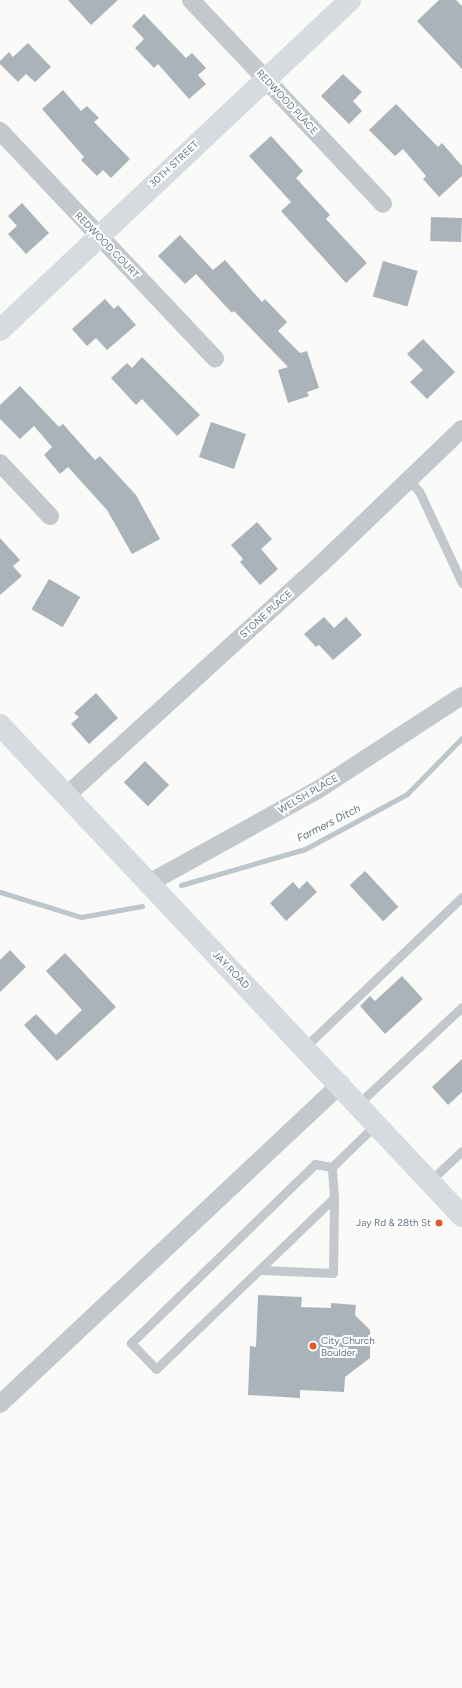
<!DOCTYPE html>
<html>
<head>
<meta charset="utf-8">
<style>
  body { margin:0 }
  #map { position:relative; width:462px; height:1688px; overflow:hidden; background:#fafaf8; font-family:Figtree,sans-serif }
  div>[style] { position:absolute }
  .stream>* { height:5px; margin:-2.5px; padding:0 2.5px; transform-origin:2.5px; border-radius:2.5px; background:#bbc7cb }
  .building>* { inset:0; background:#aab3b9; transform-origin:0 0 }
  .lane>* { height:9px; margin:-4.5px; padding:0 4.5px; transform-origin:4.5px; border-radius:4.5px; background:#c3c8cc }
  .street>* { height:18px; margin:-9px; padding:0 9px; transform-origin:9px; border-radius:9px; background:#c3c8cc }
  .secondary>* { height:22px; margin:-11px; padding:0 11px; transform-origin:11px; border-radius:11px; background:#d6dbdf }
  .dots>* { width:11px; height:11px; translate:-50% -50%; box-sizing:border-box; border:2px solid #fff; border-radius:50% }
  span { translate:-50% -50%; white-space:nowrap; text-align:center; line-height:1.15; -webkit-text-stroke:4px #fff; paint-order:stroke }
  .street-label { font-size:10px; color:#657683 }
  .poi-label { font-size:10px; color:#657683 }
  .right { translate:-100% -50%; text-align:right }
  .left { translate:0 -50%; text-align:left }
  .water-label { font-size:11px; color:#60757c; font-style:italic }
</style>
</head>
<body>
<div id="map">
  <div class="stream">
    <div style="left:181px;top:885px;width:129px;rotate:-16.2deg"></div>
    <div style="left:305px;top:849px;width:116px;rotate:-28.3deg"></div>
    <div style="left:407px;top:794px;width:78px;rotate:-45.5deg"></div>
    <div style="left:0;top:892px;width:85px;rotate:17.2deg"></div>
    <div style="left:81px;top:917px;width:62px;rotate:-10.2deg"></div>
  </div>
  <div class="building">
    <div style="clip-path:polygon(68px 0,118px 0,91px 25px)"></div>
    <div style="clip-path:polygon(439px 0,456px 0,462px 6px,462px 69px,417px 21px)"></div>
    <div style="clip-path:polygon(144px 14px,186px 58px,192px 53px,206px 68px,198px 75px,206px 84px,189px 99px,158px 64px,154px 68px,135px 48px,144px 39px,132px 26px)"></div>
    <div style="clip-path:polygon(28px 43px,51px 67px,35px 82px,26px 74px,18px 82px,0 64px,0 61px,9px 52px,13px 57px)"></div>
    <div style="clip-path:polygon(343px 74px,362px 92px,353px 101px,362px 111px,349px 124px,321px 96px)"></div>
    <div style="clip-path:polygon(63px 90px,81px 111px,87px 106px,99px 118px,94px 122px,130px 159px,111px 178px,103px 170px,97px 176px,81px 160px,84px 157px,42px 109px)"></div>
    <div style="clip-path:polygon(396px 104px,438px 147px,442px 143px,462px 166px,462px 176px,439px 197px,423px 179px,426px 176px,403px 149px,395px 156px,369px 130px)"></div>
    <div style="clip-path:polygon(271px 136px,303px 171px,296px 178px,330px 215px,326px 219px,367px 263px,346px 283px,281px 211px,291px 202px,249px 156px)"></div>
    <div style="clip-path:polygon(22px 203px,49px 233px,26px 254px,8px 234px,17px 226px,8px 216px)"></div>
    <div style="left:431px;top:217px;width:31px;height:24px;rotate:2deg"></div>
    <div style="clip-path:polygon(180px 235px,213px 270px,225px 260px,262px 302px,265px 299px,287px 322px,278px 331px,300px 353px,307px 351px,319px 388px,307px 392px,309px 396px,288px 403px,278px 370px,288px 367px,234px 311px,232px 313px,196px 274px,185px 284px,158px 256px)"></div>
    <div style="left:383px;top:261px;width:36px;height:37px;rotate:16deg"></div>
    <div style="clip-path:polygon(105px 299px,114px 309px,118px 305px,136px 325px,107px 350px,96px 338px,87px 346px,72px 329px)"></div>
    <div style="clip-path:polygon(423px 339px,455px 372px,427px 399px,410px 382px,423px 370px,407px 354px)"></div>
    <div style="clip-path:polygon(142px 357px,200px 415px,177px 436px,142px 399px,136px 405px,111px 378px,127px 363px,132px 368px)"></div>
    <div style="clip-path:polygon(20px 386px,59px 427px,63px 424px,95px 460px,100px 456px,136px 495px,160px 539px,132px 554px,107px 510px,68px 467px,60px 474px,44px 455px,52px 447px,34px 426px,20px 439px,0 419px,0 405px)"></div>
    <div style="left:211px;top:422px;width:37px;height:37px;rotate:19deg"></div>
    <div style="clip-path:polygon(257px 522px,272px 539px,261px 549px,278px 569px,260px 585px,240px 562px,243px 559px,231px 545px)"></div>
    <div style="clip-path:polygon(0 538px,20px 560px,13px 566px,22px 576px,0 595px)"></div>
    <div style="left:49px;top:579px;width:36px;height:35px;rotate:30deg"></div>
    <div style="clip-path:polygon(324px 617px,334px 628px,346px 617px,362px 635px,333px 660px,319px 645px,316px 647px,304px 634px)"></div>
    <div style="clip-path:polygon(96px 693px,118px 718px,89px 744px,71px 724px,79px 717px,74px 713px)"></div>
    <div style="left:145px;top:761px;width:34px;height:30px;rotate:45deg"></div>
    <div style="left:365px;top:871px;width:49px;height:21px;rotate:47deg"></div>
    <div style="clip-path:polygon(307px 881px,317px 892px,286px 921px,270px 903px,293px 882px,299px 889px)"></div>
    <div style="clip-path:polygon(10px 950px,26px 967px,0 992px,0 960px)"></div>
    <div style="clip-path:polygon(65px 953px,116px 1007px,57px 1061px,24px 1025px,36px 1014px,56px 1035px,82px 1010px,46px 971px)"></div>
    <div style="clip-path:polygon(402px 976px,423px 999px,385px 1034px,360px 1006px,370px 996px,375px 1001px)"></div>
    <div style="clip-path:polygon(462px 1059px,462px 1092px,448px 1105px,432px 1087px)"></div>
    <div style="clip-path:polygon(258px 1295px,302px 1297px,301px 1307px,331px 1308px,331px 1303px,356px 1305px,355px 1315px,370px 1330px,370px 1358px,345px 1377px,344px 1392px,300px 1390px,300px 1398px,248px 1395px,250px 1346px,256px 1347px)"></div>
  </div>
  <div class="lane">
    <div style="left:409px;top:480px;width:15px;rotate:48deg"></div>
    <div style="left:419px;top:491px;width:102px;rotate:64.9deg"></div>
    <div style="left:305px;top:1047px;width:217px;rotate:-43.7deg"></div>
    <div style="left:358px;top:1104px;width:142px;rotate:-43deg"></div>
    <div style="left:332px;top:1167px;width:17px;rotate:-170deg"></div>
    <div style="left:315px;top:1164px;width:257px;rotate:135.8deg"></div>
    <div style="left:131px;top:1343px;width:36px;rotate:46deg"></div>
    <div style="left:156px;top:1369px;width:247px;rotate:-43.9deg"></div>
    <div style="left:334px;top:1198px;width:31px;rotate:-94deg"></div>
    <div style="left:332px;top:1167px;width:62px;rotate:-44.3deg"></div>
    <div style="left:430px;top:1181px;width:44px;rotate:-43.2deg"></div>
    <div style="left:262px;top:1270px;width:71px;rotate:2.4deg"></div>
    <div style="left:333px;top:1273px;width:75px;rotate:-89.2deg"></div>
  </div>
  <div class="street">
    <div style="left:191px;top:0;width:280px;rotate:46.7deg"></div>
    <div style="left:0;top:131px;width:313px;rotate:46.6deg"></div>
    <div style="left:0;top:463px;width:73px;rotate:46.7deg"></div>
    <div style="left:66px;top:796px;width:345px;rotate:-42.3deg"></div>
    <div style="left:321px;top:564px;width:195px;rotate:-43.8deg"></div>
    <div style="left:149px;top:883px;width:191px;rotate:-28.9deg"></div>
    <div style="left:316px;top:791px;width:174px;rotate:-33.1deg"></div>
    <div style="left:0;top:1404px;width:468px;rotate:-43.2deg"></div>
  </div>
  <div class="secondary">
    <div style="left:0;top:330px;width:481px;rotate:-43.3deg"></div>
    <div style="left:0;top:725px;width:674px;rotate:46.74deg"></div>
  </div>
  <div class="dots">
    <div style="left:439px;top:1223px;background:#e4572e"></div>
    <div style="left:313px;top:1346px;background:#e4572e"></div>
  </div>
  <div class="street-label">
    <span style="left:287px;top:102px;rotate:47deg">REDWOOD PLACE</span>
    <span style="left:174px;top:164px;rotate:-43deg">30TH STREET</span>
    <span style="left:107px;top:245px;rotate:46deg">REDWOOD COURT</span>
    <span style="left:266px;top:614px;rotate:-42deg">STONE PLACE</span>
    <span style="left:308px;top:794px;rotate:-30deg">WELSH PLACE</span>
    <span style="left:231px;top:970px;rotate:46deg">JAY ROAD</span>
  </div>
  <div class="poi-label">
    <span class="right" style="left:431px;top:1223px">Jay Rd &amp; 28th St</span>
    <span class="left" style="left:321px;top:1346px">City Church<br>Boulder</span>
  </div>
  <div class="water-label">
    <span style="left:329px;top:824px;rotate:-27deg">Farmers Ditch</span>
  </div>
</div>
</body>
</html>
